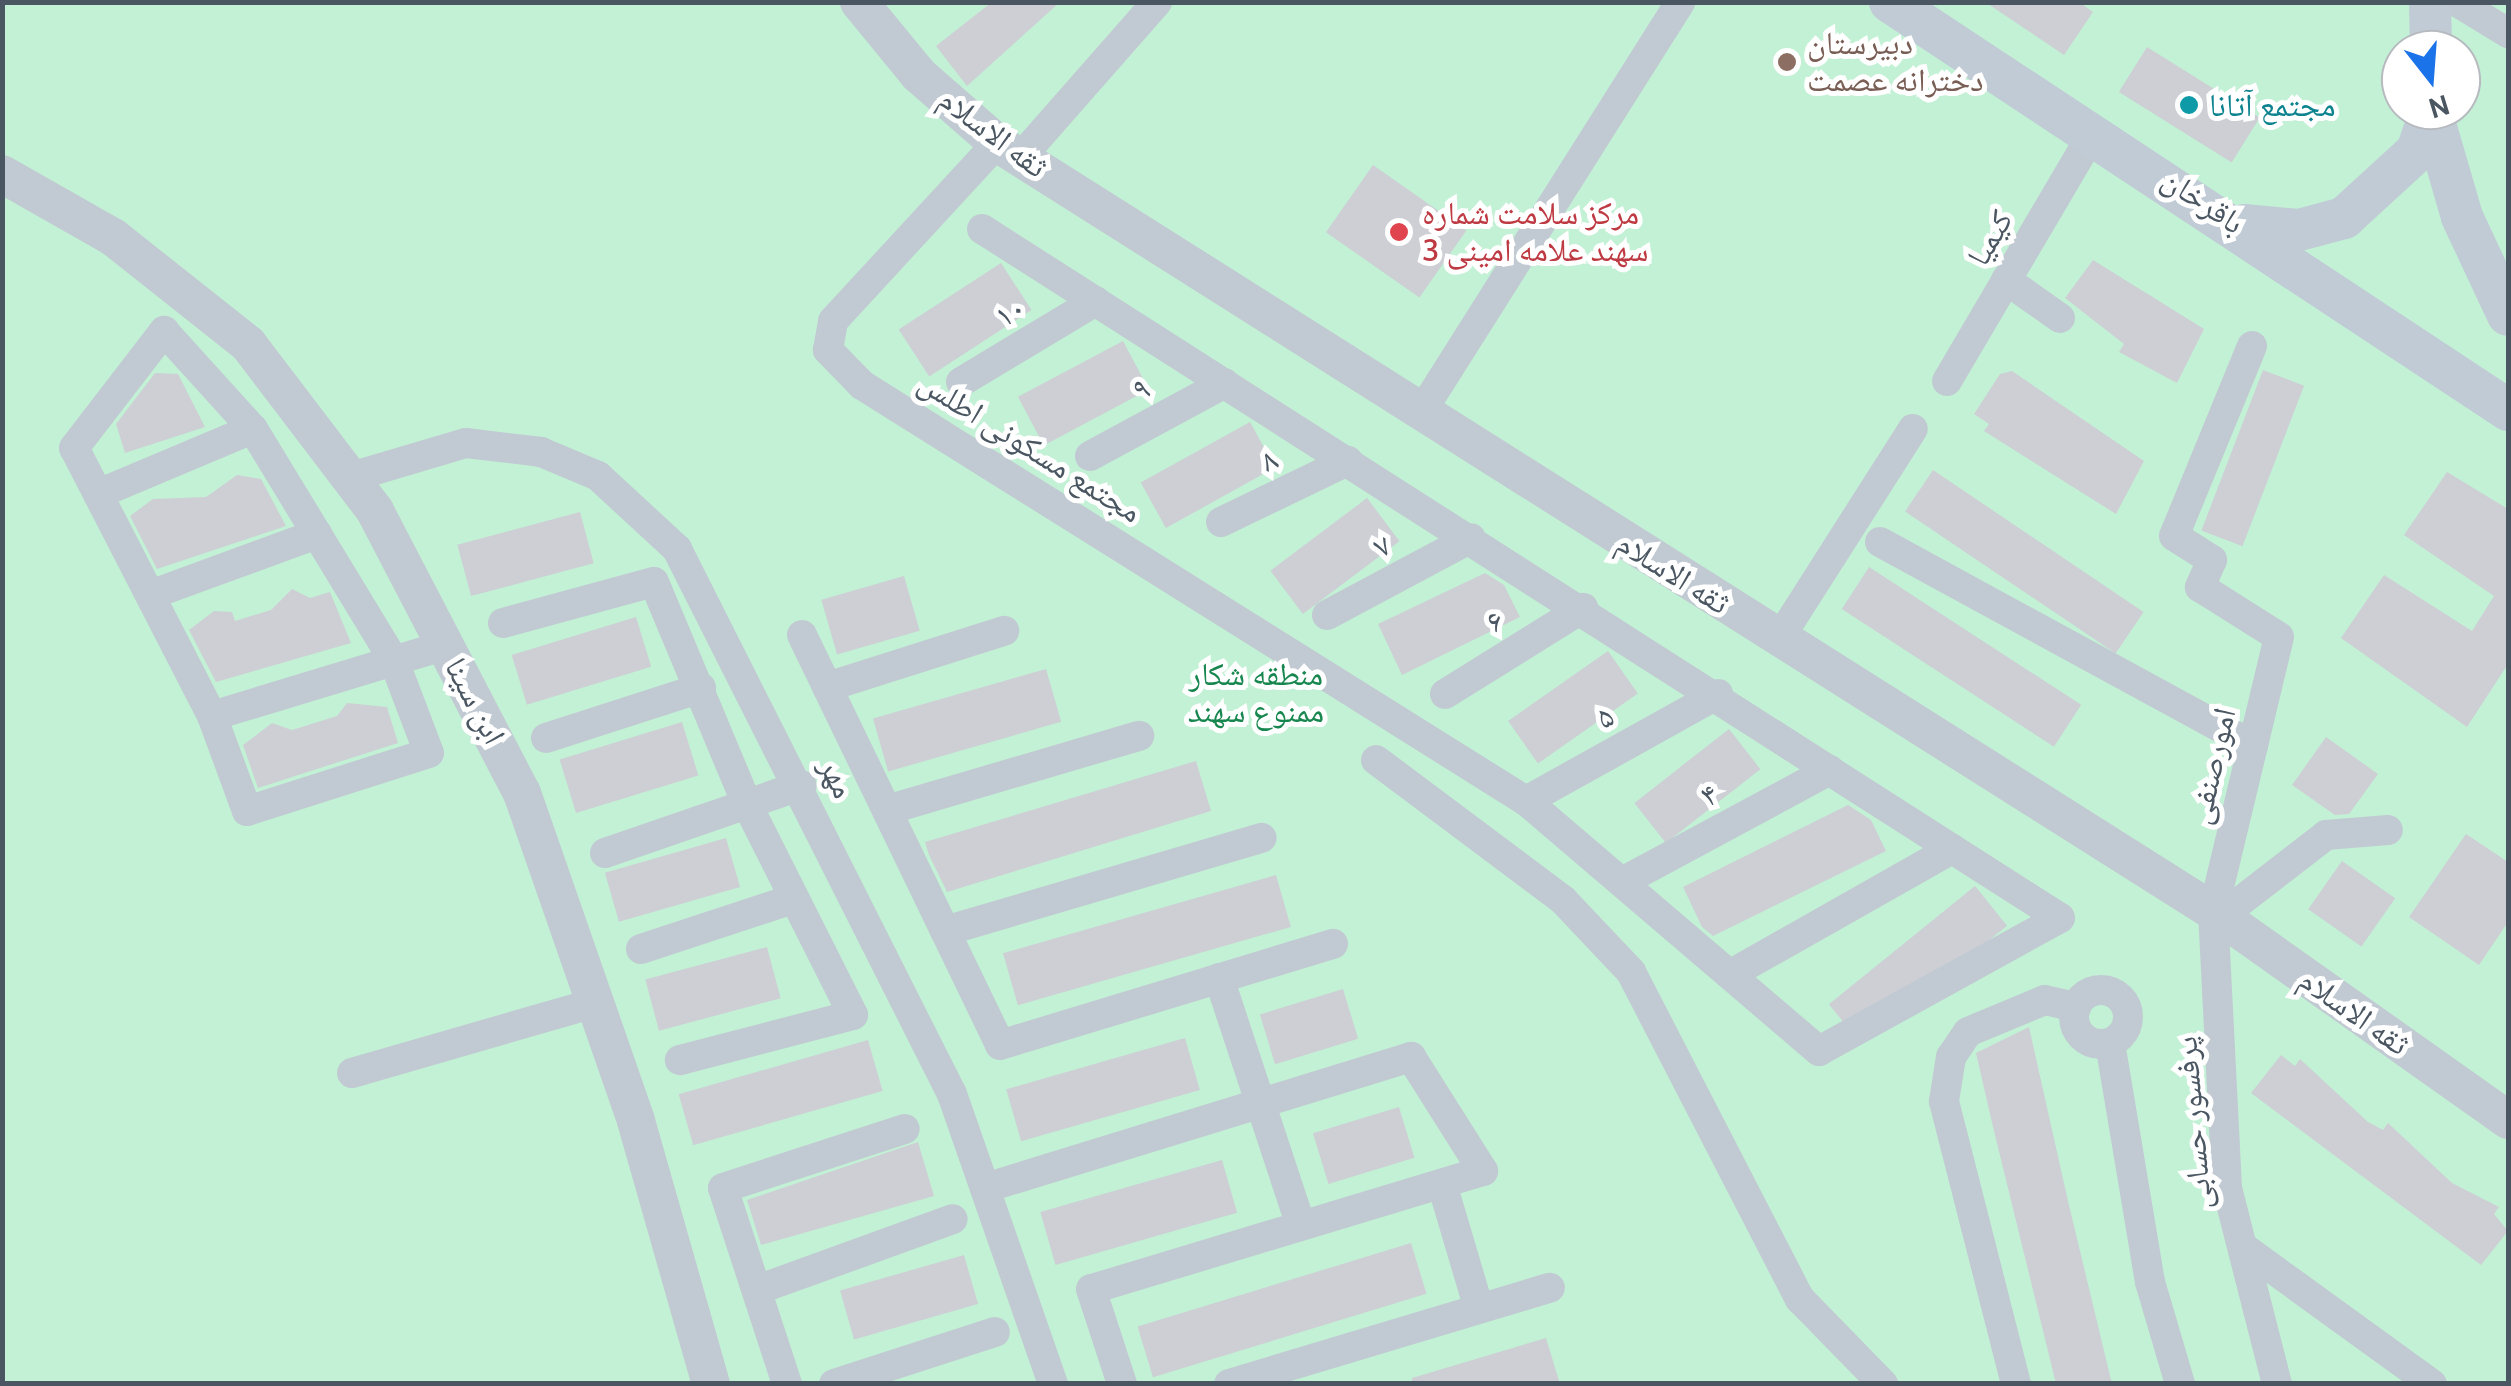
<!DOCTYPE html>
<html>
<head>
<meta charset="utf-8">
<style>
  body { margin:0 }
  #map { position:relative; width:2511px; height:1386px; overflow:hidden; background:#f5f3f3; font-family:Cabin,"Noto Naskh Arabic",sans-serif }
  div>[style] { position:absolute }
  .green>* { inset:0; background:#c3f1d5 }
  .building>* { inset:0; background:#cdcfd5; transform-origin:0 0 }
  .minor>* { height:30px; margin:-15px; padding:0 15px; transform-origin:15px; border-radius:15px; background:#c1cad2 }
  .minor>.ring { margin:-15px; padding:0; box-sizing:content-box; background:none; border:30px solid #c1cad2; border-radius:50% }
  .tertiary>* { height:38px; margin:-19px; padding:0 19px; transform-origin:19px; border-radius:19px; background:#c1cad2 }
  .secondary>* { height:42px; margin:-21px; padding:0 21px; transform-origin:21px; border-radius:21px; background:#c1cbd6 }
  .dots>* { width:28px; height:28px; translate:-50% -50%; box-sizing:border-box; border:5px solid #fff; border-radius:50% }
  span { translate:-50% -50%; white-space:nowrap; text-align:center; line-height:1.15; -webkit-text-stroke:10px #fff; paint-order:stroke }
  .education-label { font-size:32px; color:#785e54 }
  .left { translate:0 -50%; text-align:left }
  .culture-label { font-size:32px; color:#0d838f }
  .street-label { font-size:32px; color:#4a5661 }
  .health-label { font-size:32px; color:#be3a42 }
  .park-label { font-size:32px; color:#17864f }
  .frame { position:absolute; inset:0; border:5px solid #4a5661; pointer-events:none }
  .north { position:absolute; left:2381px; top:30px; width:100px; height:100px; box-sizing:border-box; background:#fff; border:2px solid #b7bbc0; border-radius:50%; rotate:163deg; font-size:28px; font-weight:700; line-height:40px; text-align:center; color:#4a5661 }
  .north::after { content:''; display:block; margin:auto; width:35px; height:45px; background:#1a73e8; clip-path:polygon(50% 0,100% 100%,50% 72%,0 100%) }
</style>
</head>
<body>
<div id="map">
  <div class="green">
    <div style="clip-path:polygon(evenodd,3px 3px,2508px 3px,2508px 1383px,3px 1384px,3px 3px,2401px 50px,2461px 50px,2461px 110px,2401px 110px,2401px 50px)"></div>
  </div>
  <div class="building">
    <div style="clip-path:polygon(992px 2px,1060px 2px,967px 86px,936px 46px)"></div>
    <div style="clip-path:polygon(1985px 2px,2079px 2px,2093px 12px,2064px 55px)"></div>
    <div style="left:2147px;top:47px;width:133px;height:53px;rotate:32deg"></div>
    <div style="left:1373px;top:165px;width:114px;height:82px;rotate:35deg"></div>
    <div style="clip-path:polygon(2093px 260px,2204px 329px,2177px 383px,2119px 352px,2124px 344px,2065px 298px)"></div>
    <div style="left:1001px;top:263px;width:56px;height:122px;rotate:57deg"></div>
    <div style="left:1123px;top:341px;width:55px;height:119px;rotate:62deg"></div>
    <div style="left:2263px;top:370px;width:44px;height:172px;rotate:21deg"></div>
    <div style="clip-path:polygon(2012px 371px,2144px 461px,2116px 514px,1984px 431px,1989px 424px,1974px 414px,2000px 374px)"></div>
    <div style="clip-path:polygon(155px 373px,178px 374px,205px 427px,125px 453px,116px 424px)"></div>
    <div style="left:1250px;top:422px;width:52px;height:125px;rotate:61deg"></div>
    <div style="left:1933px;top:470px;width:254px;height:50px;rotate:34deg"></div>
    <div style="clip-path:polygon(2447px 472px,2508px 509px,2508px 664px,2467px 727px,2341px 638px,2384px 575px,2472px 631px,2494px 596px,2404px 535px)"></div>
    <div style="clip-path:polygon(237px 475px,261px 479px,286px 526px,157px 569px,130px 516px,153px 499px,206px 497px)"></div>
    <div style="left:1367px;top:498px;width:54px;height:121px;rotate:53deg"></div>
    <div style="left:580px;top:512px;width:53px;height:127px;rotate:75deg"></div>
    <div style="left:1869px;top:567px;width:253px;height:50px;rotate:33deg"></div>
    <div style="clip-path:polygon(1485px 573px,1504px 585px,1520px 617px,1402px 675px,1378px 624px)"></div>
    <div style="left:904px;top:576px;width:57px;height:86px;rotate:74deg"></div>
    <div style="clip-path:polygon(292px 589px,310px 598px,330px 592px,351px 643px,216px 682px,189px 630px,214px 611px,232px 612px,235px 621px,271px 610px)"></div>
    <div style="left:636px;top:617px;width:52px;height:130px;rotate:73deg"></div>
    <div style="left:1608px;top:651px;width:52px;height:122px;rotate:55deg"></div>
    <div style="left:1046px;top:669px;width:55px;height:180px;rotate:74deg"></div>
    <div style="clip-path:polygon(347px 703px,387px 707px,398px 743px,258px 788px,243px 745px,272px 723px,292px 730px,337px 716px)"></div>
    <div style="left:682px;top:722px;width:56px;height:128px;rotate:73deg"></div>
    <div style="left:1729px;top:729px;width:51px;height:120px;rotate:52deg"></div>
    <div style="clip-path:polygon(2326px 737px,2378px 774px,2349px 814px,2335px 815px,2292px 785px)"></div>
    <div style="clip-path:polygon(1196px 761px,1211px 811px,947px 892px,929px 855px,925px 842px)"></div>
    <div style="clip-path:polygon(1848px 805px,1871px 820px,1886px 851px,1713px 936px,1702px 927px,1683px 887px)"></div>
    <div style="clip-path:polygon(2466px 834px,2508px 862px,2508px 922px,2479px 965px,2409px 917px)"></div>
    <div style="left:726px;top:838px;width:51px;height:126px;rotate:74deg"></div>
    <div style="left:2342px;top:861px;width:65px;height:59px;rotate:35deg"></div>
    <div style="left:1276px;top:875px;width:54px;height:284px;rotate:74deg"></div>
    <div style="left:1975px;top:886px;width:51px;height:188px;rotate:51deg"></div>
    <div style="left:767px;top:947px;width:53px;height:126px;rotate:75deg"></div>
    <div style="left:1343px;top:989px;width:52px;height:87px;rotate:73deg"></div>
    <div style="clip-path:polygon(2029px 1027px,2068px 1201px,2112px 1384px,2056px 1384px,1993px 1127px,1976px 1053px)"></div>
    <div style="left:1185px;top:1038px;width:54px;height:186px;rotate:74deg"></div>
    <div style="left:868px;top:1040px;width:53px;height:197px;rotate:74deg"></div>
    <div style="clip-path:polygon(2281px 1055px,2295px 1066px,2300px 1059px,2368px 1122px,2383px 1130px,2388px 1123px,2452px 1183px,2499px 1207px,2494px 1214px,2508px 1231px,2481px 1265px,2251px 1093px)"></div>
    <div style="left:1399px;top:1107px;width:53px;height:90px;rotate:73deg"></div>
    <div style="clip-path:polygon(918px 1142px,934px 1196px,761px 1245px,747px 1200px)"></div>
    <div style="left:1222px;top:1160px;width:55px;height:189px;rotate:74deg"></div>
    <div style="left:1411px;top:1243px;width:53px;height:286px;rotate:73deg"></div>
    <div style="left:964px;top:1255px;width:51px;height:129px;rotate:74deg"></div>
    <div style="clip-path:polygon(1546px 1338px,1560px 1384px,1412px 1384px,1412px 1378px)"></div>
  </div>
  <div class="minor">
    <div style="left:2457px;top:2px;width:60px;rotate:31.3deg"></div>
    <div style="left:1020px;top:158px;width:208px;rotate:-48.7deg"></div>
    <div style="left:982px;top:229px;width:1279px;rotate:32.58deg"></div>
    <div style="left:2060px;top:918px;width:275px;rotate:151.1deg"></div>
    <div style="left:1819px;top:1051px;width:385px;rotate:-139.5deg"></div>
    <div style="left:1526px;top:801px;width:784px;rotate:-147.93deg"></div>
    <div style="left:862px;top:385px;width:49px;rotate:-134.2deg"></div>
    <div style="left:828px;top:350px;width:29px;rotate:-80deg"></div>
    <div style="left:833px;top:321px;width:242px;rotate:-47.3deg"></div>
    <div style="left:2006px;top:280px;width:66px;rotate:35.1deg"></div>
    <div style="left:164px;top:331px;width:132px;rotate:47.8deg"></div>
    <div style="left:253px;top:429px;width:271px;rotate:58.7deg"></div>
    <div style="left:394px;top:661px;width:98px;rotate:69.2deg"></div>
    <div style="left:429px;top:753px;width:191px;rotate:162.3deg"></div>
    <div style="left:247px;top:811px;width:101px;rotate:-110.2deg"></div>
    <div style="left:212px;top:716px;width:301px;rotate:-117.2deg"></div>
    <div style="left:74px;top:448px;width:148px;rotate:-52.4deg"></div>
    <div style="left:2252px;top:346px;width:205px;rotate:112.3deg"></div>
    <div style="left:2174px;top:536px;width:45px;rotate:32.3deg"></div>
    <div style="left:2212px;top:560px;width:30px;rotate:114deg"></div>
    <div style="left:2200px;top:587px;width:93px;rotate:32.3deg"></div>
    <div style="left:2279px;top:637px;width:282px;rotate:103.5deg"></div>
    <div style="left:2213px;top:911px;width:277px;rotate:87.1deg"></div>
    <div style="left:2227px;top:1188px;width:202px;rotate:75.7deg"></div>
    <div style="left:1947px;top:381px;width:290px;rotate:-59.5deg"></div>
    <div style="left:961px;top:382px;width:157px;rotate:-31deg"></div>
    <div style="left:1420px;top:414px;width:487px;rotate:-57.7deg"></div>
    <div style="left:1090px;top:456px;width:153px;rotate:-28.4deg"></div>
    <div style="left:351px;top:477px;width:120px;rotate:-16.5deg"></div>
    <div style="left:466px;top:443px;width:76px;rotate:6.8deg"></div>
    <div style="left:541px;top:452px;width:62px;rotate:22.8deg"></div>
    <div style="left:598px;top:476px;width:108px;rotate:42.7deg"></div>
    <div style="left:677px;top:549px;width:610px;rotate:63.23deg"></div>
    <div style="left:952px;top:1094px;width:307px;rotate:70.8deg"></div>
    <div style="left:98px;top:494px;width:168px;rotate:-22.8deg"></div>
    <div style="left:1221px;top:522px;width:141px;rotate:-25.7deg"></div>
    <div style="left:1880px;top:542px;width:425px;rotate:28.6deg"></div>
    <div style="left:150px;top:595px;width:178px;rotate:-20.1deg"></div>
    <div style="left:1327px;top:615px;width:163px;rotate:-28.1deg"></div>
    <div style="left:503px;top:623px;width:156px;rotate:-15.2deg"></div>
    <div style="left:654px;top:582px;width:241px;rotate:67.3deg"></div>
    <div style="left:747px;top:804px;width:236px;rotate:63.3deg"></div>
    <div style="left:853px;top:1015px;width:179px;rotate:165.4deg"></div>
    <div style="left:802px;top:635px;width:455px;rotate:64.2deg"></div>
    <div style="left:1000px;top:1045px;width:348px;rotate:-16.9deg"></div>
    <div style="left:1779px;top:639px;width:249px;rotate:-57.5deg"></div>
    <div style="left:827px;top:687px;width:186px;rotate:-17.6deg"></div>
    <div style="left:1445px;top:694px;width:163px;rotate:-31.9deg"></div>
    <div style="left:212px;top:716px;width:245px;rotate:-16.9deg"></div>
    <div style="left:546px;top:738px;width:163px;rotate:-17.9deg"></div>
    <div style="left:1376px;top:760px;width:234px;rotate:36.8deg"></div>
    <div style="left:1563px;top:900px;width:99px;rotate:46.6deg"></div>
    <div style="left:1631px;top:972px;width:368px;rotate:62.7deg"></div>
    <div style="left:1800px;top:1299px;width:119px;rotate:45.7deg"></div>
    <div style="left:1526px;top:801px;width:220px;rotate:-29.1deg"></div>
    <div style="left:887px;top:810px;width:263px;rotate:-16.4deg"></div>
    <div style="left:605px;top:853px;width:208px;rotate:-19deg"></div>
    <div style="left:1622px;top:882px;width:236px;rotate:-28.3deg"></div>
    <div style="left:2220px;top:917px;width:134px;rotate:-37.7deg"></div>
    <div style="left:2326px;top:835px;width:62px;rotate:-4.6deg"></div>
    <div style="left:945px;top:931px;width:330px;rotate:-16.4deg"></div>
    <div style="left:641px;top:949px;width:160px;rotate:-18.2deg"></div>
    <div style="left:1731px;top:974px;width:254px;rotate:-29.5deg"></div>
    <div style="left:1219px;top:978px;width:261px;rotate:71.7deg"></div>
    <div class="ring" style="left:2074px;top:990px;width:24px;height:24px"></div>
    <div style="left:2110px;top:1043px;width:242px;rotate:80.5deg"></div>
    <div style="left:2150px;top:1282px;width:106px;rotate:73.6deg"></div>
    <div style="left:352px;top:1073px;width:253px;rotate:-16.1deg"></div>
    <div style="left:1442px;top:1184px;width:130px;rotate:73.5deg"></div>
    <div style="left:985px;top:1188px;width:446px;rotate:-17.1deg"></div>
    <div style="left:1411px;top:1057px;width:135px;rotate:57.7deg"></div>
    <div style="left:1483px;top:1171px;width:409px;rotate:163.2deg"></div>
    <div style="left:1091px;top:1289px;width:100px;rotate:71.9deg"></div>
    <div style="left:2244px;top:1248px;width:232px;rotate:35.9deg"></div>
    <div style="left:757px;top:1290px;width:208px;rotate:-19.9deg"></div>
    <div style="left:787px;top:1384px;width:206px;rotate:-108.1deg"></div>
    <div style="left:723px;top:1188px;width:191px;rotate:-18deg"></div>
    <div style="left:834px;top:1384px;width:169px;rotate:-17.9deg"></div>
    <div style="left:1229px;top:1384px;width:335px;rotate:-16.7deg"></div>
    <div style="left:2016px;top:1384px;width:292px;rotate:-104.3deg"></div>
    <div style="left:1944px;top:1101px;width:45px;rotate:-81deg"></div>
    <div style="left:1951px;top:1057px;width:30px;rotate:-56deg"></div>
    <div style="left:1968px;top:1032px;width:83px;rotate:-22.6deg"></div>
    <div style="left:2045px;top:1000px;width:32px;rotate:13deg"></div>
  </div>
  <div class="tertiary">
    <div style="left:859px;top:2px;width:94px;rotate:50.6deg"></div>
    <div style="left:919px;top:75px;width:103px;rotate:41.1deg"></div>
    <div style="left:997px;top:143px;width:1438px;rotate:32.28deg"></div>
    <div style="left:2213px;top:911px;width:362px;rotate:35.3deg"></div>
    <div style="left:2px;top:174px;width:128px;rotate:29.6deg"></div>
    <div style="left:113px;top:237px;width:172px;rotate:38.4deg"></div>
    <div style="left:248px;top:344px;width:210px;rotate:52.7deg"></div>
    <div style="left:375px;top:511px;width:318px;rotate:62.5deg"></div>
    <div style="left:522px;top:793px;width:347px;rotate:70.8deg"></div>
    <div style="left:636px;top:1121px;width:273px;rotate:74.1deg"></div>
  </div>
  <div class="secondary">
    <div style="left:1890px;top:2px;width:741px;rotate:33.43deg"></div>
    <div style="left:2430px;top:2px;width:48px;rotate:88.8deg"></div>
    <div style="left:2431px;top:110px;width:111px;rotate:73.8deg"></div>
    <div style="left:2462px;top:217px;width:108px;rotate:64.9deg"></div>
    <div style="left:2244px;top:225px;width:55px;rotate:5.2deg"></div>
    <div style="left:2299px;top:230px;width:47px;rotate:-14.9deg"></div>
    <div style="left:2344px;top:218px;width:99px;rotate:-42.5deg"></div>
    <div style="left:2417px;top:151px;width:43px;rotate:-71.1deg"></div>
  </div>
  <div class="dots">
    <div style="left:1787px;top:62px;background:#8d6e63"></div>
    <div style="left:2189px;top:105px;background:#0f9aa8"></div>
    <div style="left:1399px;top:232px;background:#e0444e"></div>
  </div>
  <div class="education-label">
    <span class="left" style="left:1807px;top:62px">دبیرستان<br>دخترانه عصمت</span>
  </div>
  <div class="culture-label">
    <span class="left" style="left:2209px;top:105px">مجتمع آتانا</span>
  </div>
  <div class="street-label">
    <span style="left:993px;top:133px;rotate:37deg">ثقه الاسلام</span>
    <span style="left:2203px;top:201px;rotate:34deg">باقرخان</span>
    <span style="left:1990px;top:238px;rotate:-60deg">کیمیا</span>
    <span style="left:1010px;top:312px;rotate:-31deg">۱۰</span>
    <span style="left:1141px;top:389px;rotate:-28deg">۹</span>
    <span style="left:1030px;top:447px;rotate:32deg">مجتمع مسکونی اطلس</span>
    <span style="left:1269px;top:460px;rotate:-26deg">۸</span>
    <span style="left:1382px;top:546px;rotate:-28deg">۷</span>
    <span style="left:1673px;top:573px;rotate:32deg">ثقه الاسلام</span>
    <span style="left:1495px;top:621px;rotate:-32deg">۶</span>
    <span style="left:475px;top:701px;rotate:62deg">ابن سینا</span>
    <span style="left:1605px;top:717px;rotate:-29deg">۵</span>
    <span style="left:2212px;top:766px;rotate:-77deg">امورصنفی</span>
    <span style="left:837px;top:778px;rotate:64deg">مهر</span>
    <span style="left:1709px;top:795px;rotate:-28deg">۴</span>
    <span style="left:2354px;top:1012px;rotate:35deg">ثقه الاسلام</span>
    <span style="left:2193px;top:1123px;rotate:-95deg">پرفسور حسابی</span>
  </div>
  <div class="health-label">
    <span class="left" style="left:1422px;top:232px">مرکز سلامت شماره<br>3 سهند علامه امینی</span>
  </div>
  <div class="park-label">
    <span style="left:1256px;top:693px">منطقه شکار<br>ممنوع سهند</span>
  </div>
  <div class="frame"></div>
  <div class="north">N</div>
</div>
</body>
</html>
